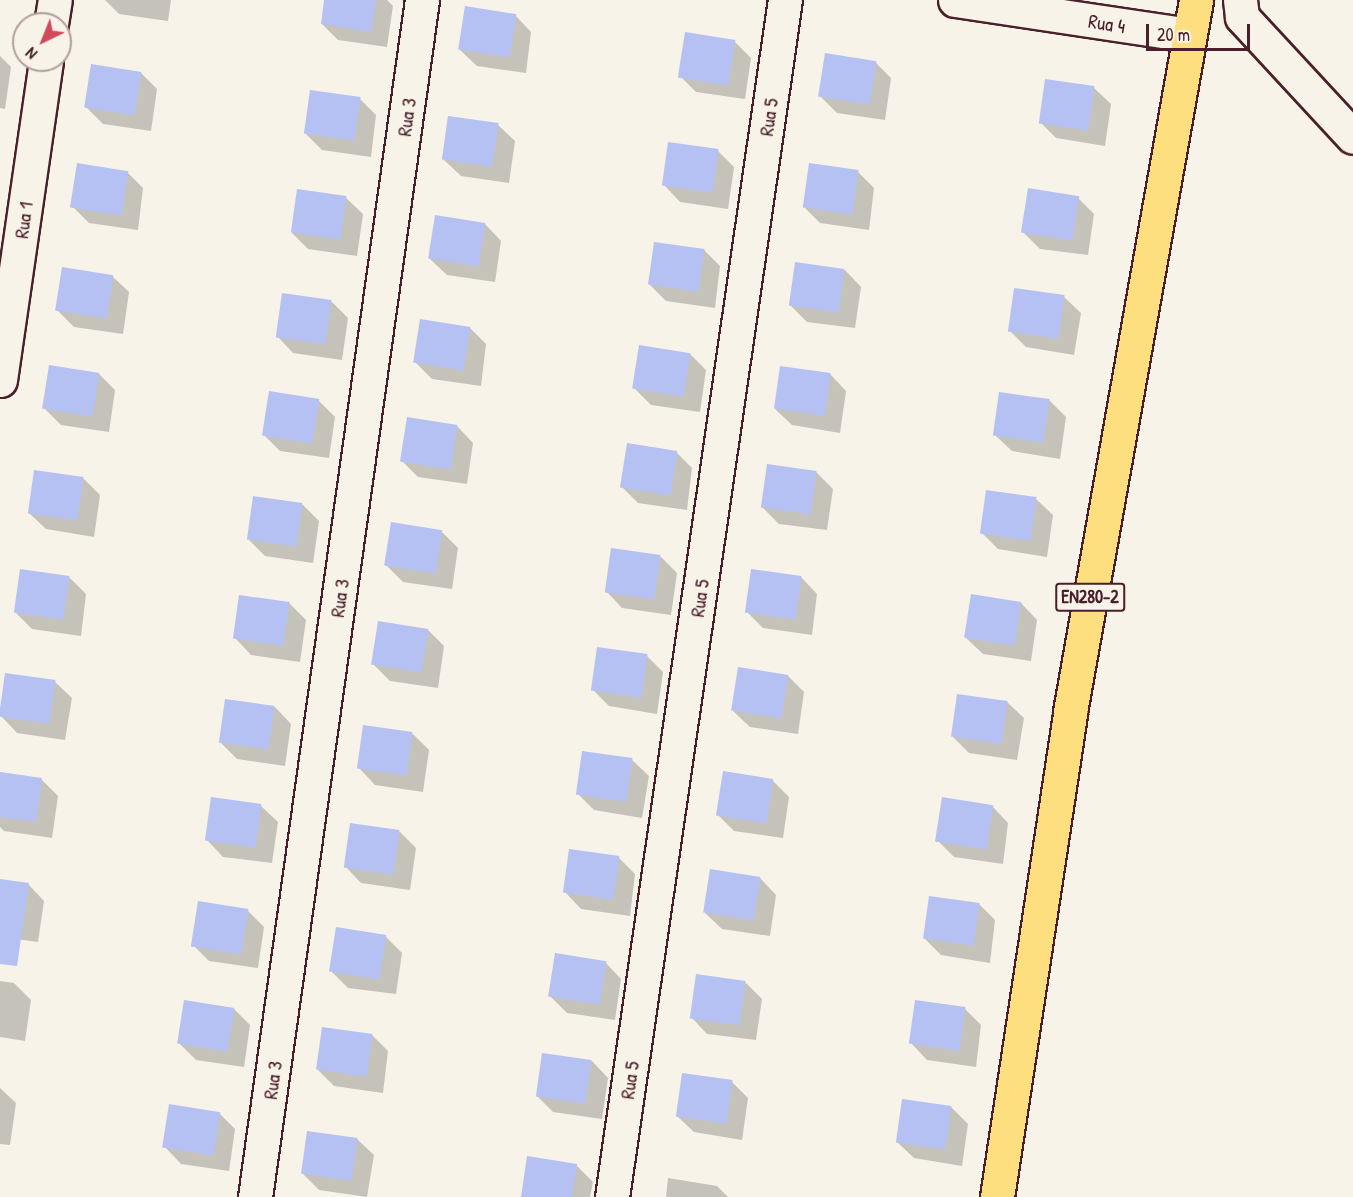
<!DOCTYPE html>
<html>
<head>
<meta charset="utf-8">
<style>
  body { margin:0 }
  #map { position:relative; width:1353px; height:1197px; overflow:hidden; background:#f7f3e8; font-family:"Patrick Hand",sans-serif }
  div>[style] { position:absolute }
  .shadow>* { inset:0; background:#0003 }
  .building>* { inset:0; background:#b5c1f2; transform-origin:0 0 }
  .roads { filter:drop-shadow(2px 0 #4a1f2b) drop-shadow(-2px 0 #4a1f2b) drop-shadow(0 2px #4a1f2b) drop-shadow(0 -2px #4a1f2b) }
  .minor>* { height:33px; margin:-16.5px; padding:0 16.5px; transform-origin:16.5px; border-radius:16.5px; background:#f7f3e8 }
  .primary>* { height:33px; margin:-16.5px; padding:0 16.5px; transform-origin:16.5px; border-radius:16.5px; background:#fedf80 }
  span { translate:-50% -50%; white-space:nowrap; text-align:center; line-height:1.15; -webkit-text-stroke:4.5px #f7f3e8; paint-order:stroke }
  .shield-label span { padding:2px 4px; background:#f7f3e8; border:2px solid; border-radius:4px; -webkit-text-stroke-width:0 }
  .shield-label { font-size:18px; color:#4a1f2b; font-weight:700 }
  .street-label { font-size:20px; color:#4a1f2b }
  .north { position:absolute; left:12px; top:12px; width:60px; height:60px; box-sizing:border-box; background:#f7f3e8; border:2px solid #b29e9c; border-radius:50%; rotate:223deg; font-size:16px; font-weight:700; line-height:24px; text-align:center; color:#4a1f2b }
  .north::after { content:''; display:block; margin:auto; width:21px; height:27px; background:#d1495b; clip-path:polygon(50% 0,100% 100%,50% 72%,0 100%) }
  .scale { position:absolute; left:1146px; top:24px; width:104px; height:27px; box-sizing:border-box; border:3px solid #4a1f2b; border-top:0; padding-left:8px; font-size:18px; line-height:21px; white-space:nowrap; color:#4a1f2b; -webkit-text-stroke:4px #f7f3e8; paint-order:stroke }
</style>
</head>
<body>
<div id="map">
  <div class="shadow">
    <div style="clip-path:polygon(105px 0,171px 0,168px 21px,119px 14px)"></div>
    <div style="clip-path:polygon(326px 0,387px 0,393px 6px,387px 47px,338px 40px,322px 24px)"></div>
    <div style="clip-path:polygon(515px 15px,531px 32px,526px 73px,477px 66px,460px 50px)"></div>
    <div style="clip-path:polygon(734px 41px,751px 58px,745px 99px,696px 92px,680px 76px)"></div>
    <div style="clip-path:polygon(0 56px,11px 67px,5px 109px,0 108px)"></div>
    <div style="clip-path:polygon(875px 62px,891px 78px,885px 120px,837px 113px,820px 96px)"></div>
    <div style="clip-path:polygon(141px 73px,157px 89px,151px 131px,103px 124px,86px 107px)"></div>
    <div style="clip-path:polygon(1094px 88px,1111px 104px,1105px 146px,1056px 138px,1040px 122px)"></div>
    <div style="clip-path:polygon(360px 99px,376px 115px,371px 157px,322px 150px,306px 134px)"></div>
    <div style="clip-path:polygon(498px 125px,515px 141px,509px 183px,461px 176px,444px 160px)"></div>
    <div style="clip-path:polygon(718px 151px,734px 167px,728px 209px,680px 202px,664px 185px)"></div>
    <div style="clip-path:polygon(127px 172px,143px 188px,138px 230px,89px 223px,73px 207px)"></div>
    <div style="clip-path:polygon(858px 172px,874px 188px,869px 230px,820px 223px,804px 207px)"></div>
    <div style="clip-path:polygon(346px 198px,363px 214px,357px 256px,308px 249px,292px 233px)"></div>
    <div style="clip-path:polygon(1078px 198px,1094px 214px,1088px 255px,1040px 249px,1023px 232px)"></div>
    <div style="clip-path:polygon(485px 224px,501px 241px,495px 282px,447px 275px,430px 259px)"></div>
    <div style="clip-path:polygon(704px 250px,720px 266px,715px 308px,666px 301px,650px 285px)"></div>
    <div style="clip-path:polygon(845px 270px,861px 287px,855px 328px,807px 322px,790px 305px)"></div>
    <div style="clip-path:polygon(112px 276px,129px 292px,123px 334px,74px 327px,58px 311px)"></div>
    <div style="clip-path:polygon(1064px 297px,1081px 313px,1074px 355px,1026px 347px,1010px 331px)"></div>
    <div style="clip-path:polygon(332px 302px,348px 318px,342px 360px,293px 353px,277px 336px)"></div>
    <div style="clip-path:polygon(470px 328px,486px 344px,481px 386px,432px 379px,416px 363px)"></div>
    <div style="clip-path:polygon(690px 354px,706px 370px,700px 412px,651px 405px,635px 389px)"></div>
    <div style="clip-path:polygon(99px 374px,115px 390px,109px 432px,61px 425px,45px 409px)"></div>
    <div style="clip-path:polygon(830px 374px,846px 391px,840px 433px,792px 425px,775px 409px)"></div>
    <div style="clip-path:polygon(318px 400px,335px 417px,329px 458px,280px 451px,264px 435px)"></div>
    <div style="clip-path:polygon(1049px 400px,1066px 417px,1060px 459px,1012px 451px,995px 435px)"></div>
    <div style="clip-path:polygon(457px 426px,473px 443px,467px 484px,418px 477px,402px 461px)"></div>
    <div style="clip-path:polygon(676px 452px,692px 468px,687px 510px,638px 503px,622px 487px)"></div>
    <div style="clip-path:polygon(816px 472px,833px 489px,827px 530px,779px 524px,762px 507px)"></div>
    <div style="clip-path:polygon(84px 479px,100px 495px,94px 537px,46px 529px,29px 513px)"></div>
    <div style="clip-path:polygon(1036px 499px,1053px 515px,1047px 557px,998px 549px,982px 533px)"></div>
    <div style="clip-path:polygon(303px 505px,319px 521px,313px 563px,265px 556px,249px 540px)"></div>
    <div style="clip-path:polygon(441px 531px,458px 548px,452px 589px,403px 582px,387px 566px)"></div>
    <div style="clip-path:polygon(661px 557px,677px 573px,671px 615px,622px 608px,606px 591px)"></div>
    <div style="clip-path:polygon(801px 577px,817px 594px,812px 635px,763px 628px,747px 612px)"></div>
    <div style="clip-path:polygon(70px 578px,86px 594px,81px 636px,32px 629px,16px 613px)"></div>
    <div style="clip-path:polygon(289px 603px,306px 620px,300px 662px,251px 655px,235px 638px)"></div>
    <div style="clip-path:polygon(1021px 603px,1037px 620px,1031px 661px,983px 654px,966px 638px)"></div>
    <div style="clip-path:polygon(428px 630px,444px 646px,438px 688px,390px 681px,373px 664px)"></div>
    <div style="clip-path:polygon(647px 656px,663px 672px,657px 714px,609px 706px,593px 690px)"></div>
    <div style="clip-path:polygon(788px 676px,804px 692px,798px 734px,750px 727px,733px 711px)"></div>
    <div style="clip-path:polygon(55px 682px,72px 698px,65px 740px,17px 733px,1px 716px)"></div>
    <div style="clip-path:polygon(1007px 702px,1024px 718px,1017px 760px,969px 753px,953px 737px)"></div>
    <div style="clip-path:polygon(275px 707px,291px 724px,285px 766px,237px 759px,220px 742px)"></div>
    <div style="clip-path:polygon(413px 734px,429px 750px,423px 792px,375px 785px,359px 768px)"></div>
    <div style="clip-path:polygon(632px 760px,649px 776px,642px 818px,594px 810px,578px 794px)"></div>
    <div style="clip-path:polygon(0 774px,42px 780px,58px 796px,52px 838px,4px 831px,0 827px)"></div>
    <div style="clip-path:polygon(772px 780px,789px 797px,783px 838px,734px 831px,718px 815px)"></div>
    <div style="clip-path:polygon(261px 806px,278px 822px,272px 863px,223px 857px,207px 840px)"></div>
    <div style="clip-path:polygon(992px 806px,1008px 823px,1003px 864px,954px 857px,938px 841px)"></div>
    <div style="clip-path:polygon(400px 832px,416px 848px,410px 890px,361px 883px,345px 866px)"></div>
    <div style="clip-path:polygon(619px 858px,635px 874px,630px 916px,581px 909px,565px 892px)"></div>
    <div style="clip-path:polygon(760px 878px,776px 895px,770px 936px,722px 929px,705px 913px)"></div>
    <div style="clip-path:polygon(0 880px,28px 884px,44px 901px,38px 942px,0 937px)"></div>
    <div style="clip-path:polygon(979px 904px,995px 920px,990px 963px,941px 955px,925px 939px)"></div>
    <div style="clip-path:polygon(247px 910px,264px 927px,258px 968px,209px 961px,193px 945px)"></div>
    <div style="clip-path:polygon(385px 936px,402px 953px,396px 994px,348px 988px,331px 971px)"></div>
    <div style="clip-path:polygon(605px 962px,621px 979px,615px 1020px,567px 1013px,551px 997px)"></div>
    <div style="clip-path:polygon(0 981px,14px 983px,31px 1000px,25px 1041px,0 1037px)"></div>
    <div style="clip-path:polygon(746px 983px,762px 999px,756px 1040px,707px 1034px,691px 1017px)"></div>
    <div style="clip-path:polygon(234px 1009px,250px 1025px,244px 1067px,196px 1060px,180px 1044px)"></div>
    <div style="clip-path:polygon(965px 1009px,981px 1025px,976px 1067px,927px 1060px,911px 1043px)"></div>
    <div style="clip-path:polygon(372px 1035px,388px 1051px,383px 1093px,334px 1086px,318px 1070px)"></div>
    <div style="clip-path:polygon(592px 1061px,608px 1078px,602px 1119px,553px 1112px,537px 1096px)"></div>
    <div style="clip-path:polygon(732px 1082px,748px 1098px,742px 1140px,694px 1132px,677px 1116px)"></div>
    <div style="clip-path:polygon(0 1088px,16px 1103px,10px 1145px,0 1144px)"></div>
    <div style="clip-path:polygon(951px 1107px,968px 1124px,962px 1166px,914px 1158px,897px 1142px)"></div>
    <div style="clip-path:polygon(219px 1113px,235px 1129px,229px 1171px,181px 1164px,165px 1147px)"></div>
    <div style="clip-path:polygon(357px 1139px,374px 1155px,367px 1197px,319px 1190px,303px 1174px)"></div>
    <div style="clip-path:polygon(576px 1165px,593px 1182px,590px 1197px,522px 1197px)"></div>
    <div style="clip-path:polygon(668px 1178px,717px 1186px,728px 1197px,666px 1197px)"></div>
  </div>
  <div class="building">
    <div style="clip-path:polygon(324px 0,376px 0,371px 32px,321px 24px)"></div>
    <div style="left:465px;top:6px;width:52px;height:44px;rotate:9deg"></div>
    <div style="left:685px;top:32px;width:51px;height:46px;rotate:9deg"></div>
    <div style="left:825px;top:53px;width:52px;height:44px;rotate:9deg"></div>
    <div style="left:91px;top:64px;width:51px;height:44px;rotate:9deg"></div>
    <div style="left:1045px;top:79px;width:50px;height:45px;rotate:8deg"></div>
    <div style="left:310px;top:90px;width:51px;height:44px;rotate:8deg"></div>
    <div style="left:448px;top:116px;width:51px;height:44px;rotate:8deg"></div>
    <div style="left:668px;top:142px;width:51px;height:44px;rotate:8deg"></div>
    <div style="left:77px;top:163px;width:52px;height:45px;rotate:9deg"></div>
    <div style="left:809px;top:163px;width:50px;height:45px;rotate:8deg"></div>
    <div style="left:1028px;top:188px;width:52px;height:45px;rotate:9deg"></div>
    <div style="left:297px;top:189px;width:50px;height:44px;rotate:8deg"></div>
    <div style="left:435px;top:215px;width:51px;height:44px;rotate:9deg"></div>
    <div style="left:654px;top:242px;width:51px;height:43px;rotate:8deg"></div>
    <div style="left:795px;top:262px;width:50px;height:44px;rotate:8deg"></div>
    <div style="left:62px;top:267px;width:52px;height:44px;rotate:9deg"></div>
    <div style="left:1014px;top:288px;width:51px;height:44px;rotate:8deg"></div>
    <div style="left:282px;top:293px;width:50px;height:45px;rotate:8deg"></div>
    <div style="left:420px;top:319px;width:51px;height:44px;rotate:9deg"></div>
    <div style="left:639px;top:345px;width:52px;height:44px;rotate:9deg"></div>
    <div style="left:49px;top:365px;width:51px;height:44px;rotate:9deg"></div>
    <div style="left:780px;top:366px;width:51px;height:43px;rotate:8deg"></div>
    <div style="left:269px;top:391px;width:51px;height:45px;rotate:9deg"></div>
    <div style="left:999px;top:392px;width:51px;height:44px;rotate:8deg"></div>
    <div style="left:407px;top:417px;width:51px;height:45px;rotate:9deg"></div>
    <div style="left:627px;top:443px;width:51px;height:45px;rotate:9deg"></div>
    <div style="left:767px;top:464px;width:50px;height:44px;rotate:8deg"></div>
    <div style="left:34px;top:470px;width:50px;height:44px;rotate:8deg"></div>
    <div style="left:986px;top:490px;width:51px;height:44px;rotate:8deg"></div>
    <div style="left:253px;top:496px;width:50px;height:44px;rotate:8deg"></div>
    <div style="left:391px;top:522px;width:52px;height:44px;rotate:9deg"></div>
    <div style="left:611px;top:548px;width:50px;height:45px;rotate:8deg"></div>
    <div style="left:20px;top:569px;width:50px;height:44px;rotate:8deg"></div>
    <div style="left:751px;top:569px;width:51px;height:44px;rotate:8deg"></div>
    <div style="left:971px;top:594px;width:51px;height:44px;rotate:9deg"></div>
    <div style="left:239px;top:595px;width:51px;height:44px;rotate:8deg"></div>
    <div style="left:378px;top:621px;width:51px;height:44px;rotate:9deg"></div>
    <div style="left:597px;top:647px;width:51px;height:44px;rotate:8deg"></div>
    <div style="left:738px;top:667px;width:51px;height:44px;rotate:9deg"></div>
    <div style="left:5px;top:673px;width:51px;height:44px;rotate:8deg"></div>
    <div style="left:957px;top:694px;width:51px;height:43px;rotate:8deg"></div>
    <div style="left:225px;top:699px;width:50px;height:44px;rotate:8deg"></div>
    <div style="left:363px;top:725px;width:50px;height:44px;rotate:8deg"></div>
    <div style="left:582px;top:751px;width:51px;height:44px;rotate:8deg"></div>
    <div style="left:723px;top:771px;width:51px;height:45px;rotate:9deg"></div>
    <div style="clip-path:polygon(0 772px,42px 778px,36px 822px,0 817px)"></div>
    <div style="left:211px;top:797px;width:51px;height:44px;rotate:8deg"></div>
    <div style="left:942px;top:797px;width:52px;height:45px;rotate:9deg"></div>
    <div style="left:350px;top:823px;width:50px;height:45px;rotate:8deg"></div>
    <div style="left:569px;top:849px;width:51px;height:44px;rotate:8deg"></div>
    <div style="left:710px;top:869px;width:51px;height:44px;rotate:9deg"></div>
    <div style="clip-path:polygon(0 879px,29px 883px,17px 966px,0 964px)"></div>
    <div style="left:929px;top:896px;width:51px;height:43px;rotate:8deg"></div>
    <div style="left:198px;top:901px;width:51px;height:46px;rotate:9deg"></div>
    <div style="left:336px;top:927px;width:51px;height:45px;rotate:9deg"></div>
    <div style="left:555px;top:953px;width:52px;height:44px;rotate:9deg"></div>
    <div style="left:696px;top:974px;width:50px;height:45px;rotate:8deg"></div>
    <div style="left:184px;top:1000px;width:51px;height:44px;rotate:9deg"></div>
    <div style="left:915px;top:1000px;width:51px;height:44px;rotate:8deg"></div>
    <div style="left:322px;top:1027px;width:51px;height:43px;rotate:8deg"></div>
    <div style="left:542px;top:1053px;width:50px;height:44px;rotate:8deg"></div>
    <div style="left:682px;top:1073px;width:51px;height:44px;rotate:8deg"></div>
    <div style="left:902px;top:1099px;width:50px;height:44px;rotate:8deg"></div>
    <div style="left:169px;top:1104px;width:52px;height:44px;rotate:9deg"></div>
    <div style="left:307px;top:1131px;width:51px;height:43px;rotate:8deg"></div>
    <div style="clip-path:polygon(527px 1156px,577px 1164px,572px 1197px,521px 1197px)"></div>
  </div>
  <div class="roads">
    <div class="minor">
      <div style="left:955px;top:0;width:236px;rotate:8.5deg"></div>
      <div style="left:1240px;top:0;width:17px;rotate:83deg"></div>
      <div style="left:1242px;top:17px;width:163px;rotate:47.2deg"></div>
      <div style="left:51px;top:24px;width:24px;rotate:-81deg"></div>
      <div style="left:0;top:380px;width:323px;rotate:-81.8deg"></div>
      <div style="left:255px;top:1197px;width:1209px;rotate:-82.06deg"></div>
      <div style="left:612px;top:1197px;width:1209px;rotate:-81.78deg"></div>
    </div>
    <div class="primary">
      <div style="left:997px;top:1197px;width:490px;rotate:-81.4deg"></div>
      <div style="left:1070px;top:712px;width:723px;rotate:-79.96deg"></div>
    </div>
  </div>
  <div class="shield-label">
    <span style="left:1090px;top:597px">EN280-2</span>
  </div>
  <div class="street-label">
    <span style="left:1107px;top:23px;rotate:9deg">Rua 4</span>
    <span style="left:406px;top:117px;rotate:-82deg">Rua 3</span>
    <span style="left:768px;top:117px;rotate:-82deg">Rua 5</span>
    <span style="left:23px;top:220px;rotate:-82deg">Rua 1</span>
    <span style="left:339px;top:598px;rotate:-82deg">Rua 3</span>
    <span style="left:699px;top:598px;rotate:-82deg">Rua 5</span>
    <span style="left:272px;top:1080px;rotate:-82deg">Rua 3</span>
    <span style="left:629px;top:1080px;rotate:-82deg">Rua 5</span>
  </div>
  <div class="north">N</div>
  <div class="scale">20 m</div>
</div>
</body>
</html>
